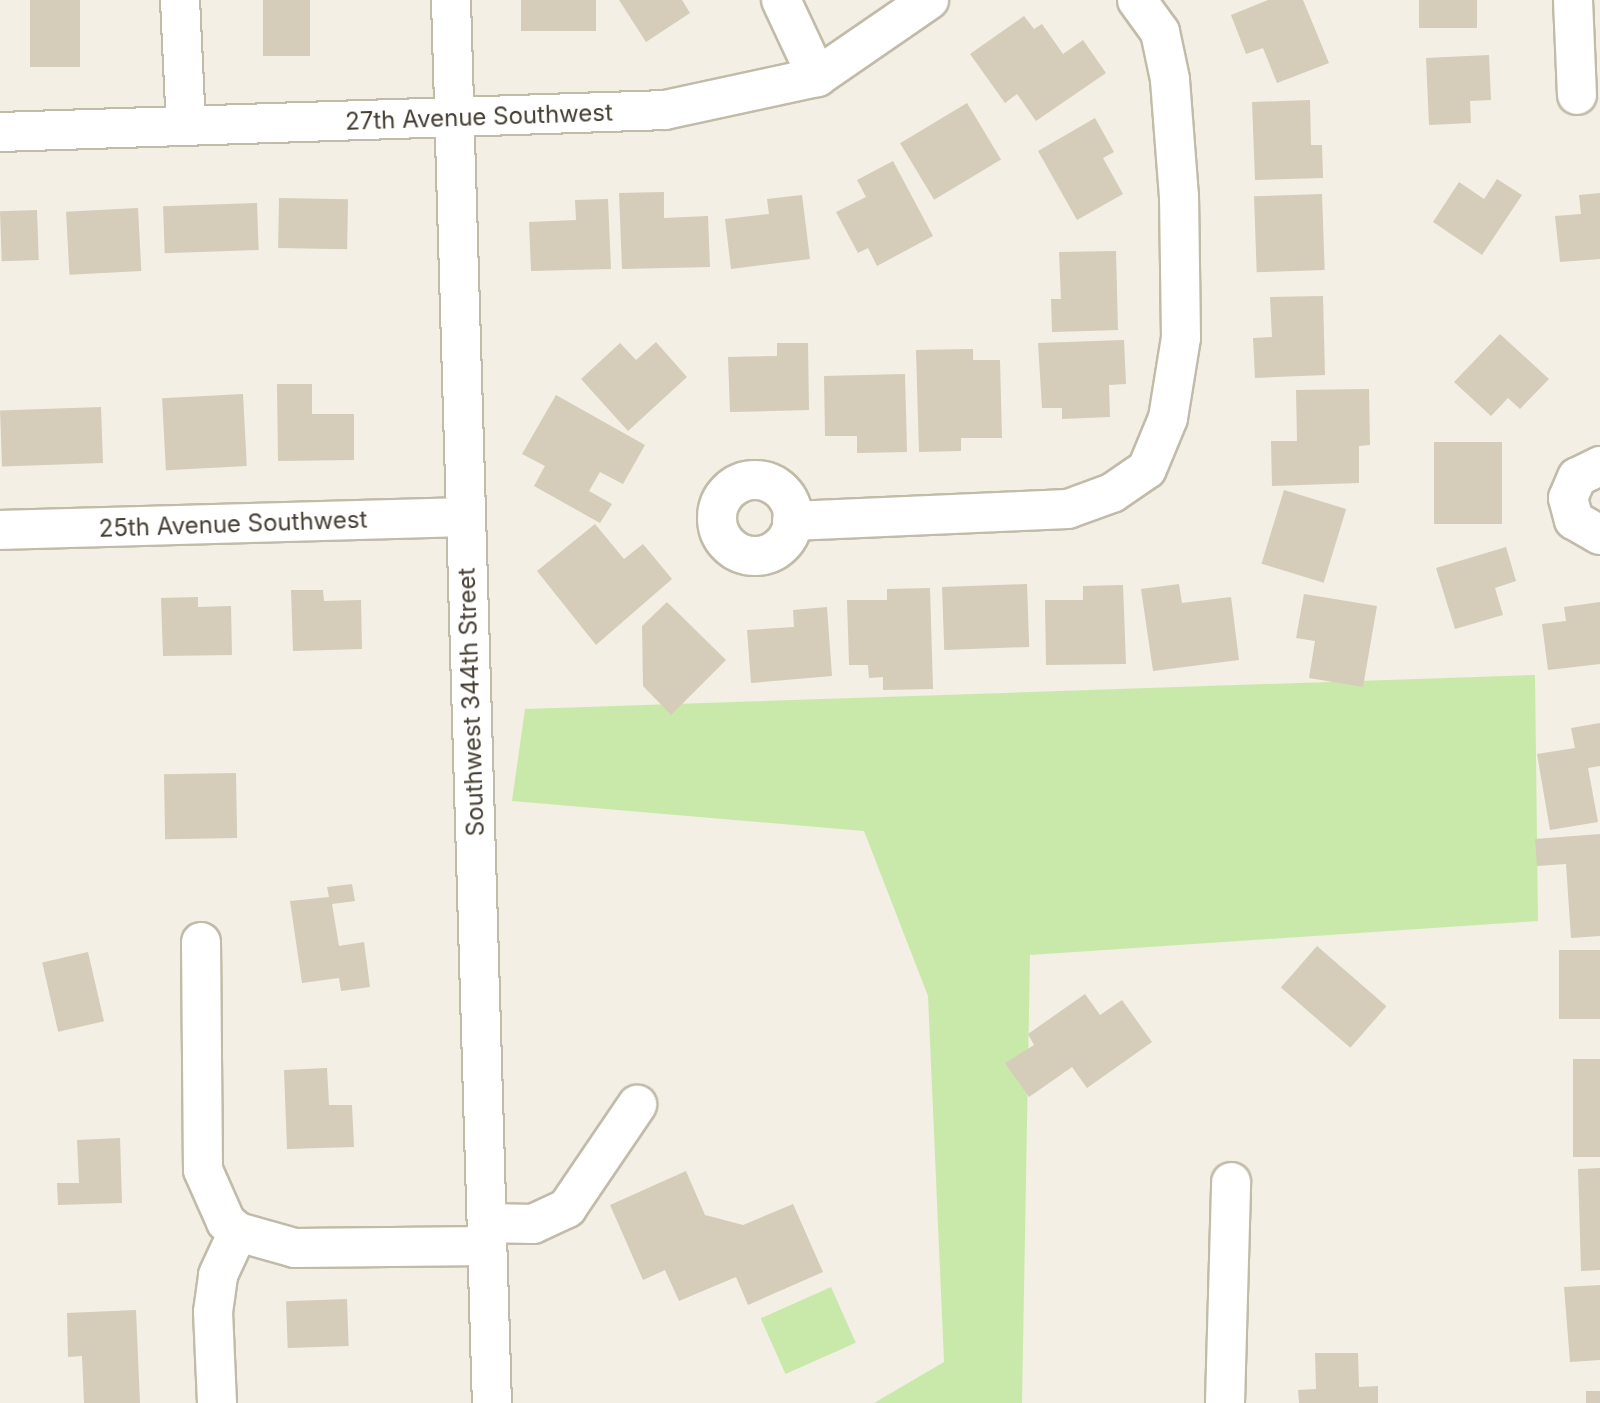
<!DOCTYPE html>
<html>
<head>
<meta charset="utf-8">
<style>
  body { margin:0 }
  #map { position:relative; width:1600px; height:1403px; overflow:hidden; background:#f3efe4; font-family:Inter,sans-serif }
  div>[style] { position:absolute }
  .green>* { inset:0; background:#c9e9aa; transform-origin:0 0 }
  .building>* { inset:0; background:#d5ccb9; transform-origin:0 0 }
  .roads { filter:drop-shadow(2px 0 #c1bba9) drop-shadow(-2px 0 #c1bba9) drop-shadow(0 2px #c1bba9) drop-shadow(0 -2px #c1bba9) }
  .minor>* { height:38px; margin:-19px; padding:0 19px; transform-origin:19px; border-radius:19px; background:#fff }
  .minor>.ring { margin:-19px; padding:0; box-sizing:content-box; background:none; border:38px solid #fff; border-radius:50% }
  span { translate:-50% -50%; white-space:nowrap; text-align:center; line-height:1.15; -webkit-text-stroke:6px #fff; paint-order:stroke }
  .street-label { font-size:24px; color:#453f34 }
</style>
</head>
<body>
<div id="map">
  <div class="green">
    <div style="clip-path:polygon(1535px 675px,1538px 921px,1030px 955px,1022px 1403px,874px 1403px,944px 1362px,928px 996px,864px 831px,512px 801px,525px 709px)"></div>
    <div style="left:831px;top:1287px;width:61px;height:77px;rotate:66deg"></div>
  </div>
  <div class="building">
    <div style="left:30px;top:0;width:50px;height:67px"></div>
    <div style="left:263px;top:0;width:47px;height:56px"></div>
    <div style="left:521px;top:0;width:75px;height:31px"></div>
    <div style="clip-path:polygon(619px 0,682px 0,690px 13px,646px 42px)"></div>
    <div style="clip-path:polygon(1268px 0,1303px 0,1329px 63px,1277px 83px,1263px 48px,1246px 54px,1231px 15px)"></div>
    <div style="left:1419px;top:0;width:58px;height:28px"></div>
    <div style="clip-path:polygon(1024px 16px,1034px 29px,1042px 24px,1063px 54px,1083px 40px,1106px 73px,1036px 121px,1017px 94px,1005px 103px,970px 54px)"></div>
    <div style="clip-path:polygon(1489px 55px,1491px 100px,1470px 101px,1471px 123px,1429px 125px,1426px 58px)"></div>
    <div style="clip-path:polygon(1310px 100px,1311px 145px,1322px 145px,1323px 178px,1255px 180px,1252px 102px)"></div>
    <div style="left:967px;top:103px;width:66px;height:78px;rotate:59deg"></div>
    <div style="clip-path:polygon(1095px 118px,1114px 152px,1103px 158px,1123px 194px,1077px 220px,1038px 151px)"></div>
    <div style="clip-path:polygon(893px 161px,933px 236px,877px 266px,868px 248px,858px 253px,836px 212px,866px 197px,857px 180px)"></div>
    <div style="clip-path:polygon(1497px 179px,1522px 195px,1482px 255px,1433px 222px,1459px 182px,1484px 199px)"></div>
    <div style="clip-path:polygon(664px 192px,664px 218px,708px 216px,710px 267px,622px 269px,619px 193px)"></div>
    <div style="clip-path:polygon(1600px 193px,1600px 259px,1560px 262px,1555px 216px,1581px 214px,1579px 195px)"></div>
    <div style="left:1322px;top:194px;width:76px;height:68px;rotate:88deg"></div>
    <div style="clip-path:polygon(802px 195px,810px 259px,731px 269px,725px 219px,769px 214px,767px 199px)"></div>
    <div style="left:279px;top:198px;width:69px;height:50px;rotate:1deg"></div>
    <div style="clip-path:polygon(608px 199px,611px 269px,531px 271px,529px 222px,576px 220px,575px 200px)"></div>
    <div style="left:257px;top:203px;width:47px;height:94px;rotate:88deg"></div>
    <div style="left:138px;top:208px;width:63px;height:72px;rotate:87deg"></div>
    <div style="left:37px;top:210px;width:50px;height:37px;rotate:88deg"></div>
    <div style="clip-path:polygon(1116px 251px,1118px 330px,1052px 332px,1051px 299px,1061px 299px,1059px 252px)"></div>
    <div style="clip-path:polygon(1323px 296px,1325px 375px,1255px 378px,1253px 338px,1272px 337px,1270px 297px)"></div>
    <div style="clip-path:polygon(1500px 334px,1549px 379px,1520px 409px,1508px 398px,1491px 416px,1454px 382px)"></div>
    <div style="clip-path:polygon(1124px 340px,1126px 384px,1109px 385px,1110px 417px,1062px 419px,1062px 408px,1042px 408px,1038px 343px)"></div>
    <div style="clip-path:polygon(656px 342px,687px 377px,628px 431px,581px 379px,620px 343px,636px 360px)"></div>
    <div style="clip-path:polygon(777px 343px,808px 343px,809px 410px,730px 412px,728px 357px,777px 356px)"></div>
    <div style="clip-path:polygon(973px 349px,973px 360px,1000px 360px,1002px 438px,961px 438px,961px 451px,919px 452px,916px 350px)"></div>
    <div style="clip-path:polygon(905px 374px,907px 452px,857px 453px,857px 436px,825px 436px,824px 376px)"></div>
    <div style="clip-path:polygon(277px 384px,312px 384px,312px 414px,354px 414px,354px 460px,278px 461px)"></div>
    <div style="clip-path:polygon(1369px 389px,1370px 445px,1359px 446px,1359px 483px,1272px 486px,1271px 441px,1297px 441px,1296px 390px)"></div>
    <div style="left:243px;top:394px;width:72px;height:81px;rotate:87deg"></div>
    <div style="clip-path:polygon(556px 395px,645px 445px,623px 484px,600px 472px,589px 491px,612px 504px,600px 523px,534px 486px,545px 466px,522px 454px)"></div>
    <div style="left:101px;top:407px;width:56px;height:101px;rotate:88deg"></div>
    <div style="left:1434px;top:442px;width:68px;height:82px"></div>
    <div style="left:1284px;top:490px;width:65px;height:77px;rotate:17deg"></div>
    <div style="clip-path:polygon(595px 524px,624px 559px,643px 544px,672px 579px,596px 645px,537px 571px)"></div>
    <div style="clip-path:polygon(1506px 547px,1516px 581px,1495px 588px,1503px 615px,1455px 629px,1436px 568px)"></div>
    <div style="left:1027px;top:584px;width:63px;height:85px;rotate:88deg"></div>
    <div style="clip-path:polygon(1179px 584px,1182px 603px,1231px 597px,1239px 660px,1153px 671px,1141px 589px)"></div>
    <div style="clip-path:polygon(1123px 585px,1126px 664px,1046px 665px,1045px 600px,1083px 600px,1083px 586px)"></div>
    <div style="clip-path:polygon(930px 588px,933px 689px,883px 690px,883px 677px,869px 678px,868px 665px,849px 665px,847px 600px,887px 600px,887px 589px)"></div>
    <div style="clip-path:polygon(291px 590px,323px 590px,324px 601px,361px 600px,362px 649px,293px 651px)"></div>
    <div style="clip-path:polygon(1304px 594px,1377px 606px,1363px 687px,1309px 678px,1315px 641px,1296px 638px)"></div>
    <div style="clip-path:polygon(198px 597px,198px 607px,231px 606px,232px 655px,163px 656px,161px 598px)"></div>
    <div style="clip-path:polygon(667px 602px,726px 660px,671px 715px,643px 686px,642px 626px)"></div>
    <div style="clip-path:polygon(1600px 602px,1600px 664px,1548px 670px,1542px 624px,1566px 621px,1564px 607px)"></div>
    <div style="clip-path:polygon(827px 607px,832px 676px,751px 683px,747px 630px,794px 627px,793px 610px)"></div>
    <div style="clip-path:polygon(1600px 723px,1600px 766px,1588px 768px,1598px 822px,1550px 830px,1537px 754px,1575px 748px,1571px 728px)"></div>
    <div style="left:236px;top:773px;width:65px;height:72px;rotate:89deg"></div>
    <div style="clip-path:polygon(1600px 834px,1600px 936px,1571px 938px,1566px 864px,1537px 866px,1535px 839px)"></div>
    <div style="clip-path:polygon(352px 884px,355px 901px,332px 904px,339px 946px,364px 942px,370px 987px,341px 991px,339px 978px,302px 983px,290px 901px,329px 897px,327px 887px)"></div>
    <div style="left:1317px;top:946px;width:92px;height:55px;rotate:41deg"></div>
    <div style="left:1600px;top:950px;width:69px;height:41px;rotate:90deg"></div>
    <div style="left:88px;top:952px;width:71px;height:47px;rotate:77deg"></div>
    <div style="clip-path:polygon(1085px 994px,1100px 1015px,1122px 1000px,1152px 1042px,1087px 1088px,1072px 1067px,1029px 1097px,1005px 1063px,1034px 1045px,1028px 1034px)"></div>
    <div style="left:1600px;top:1059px;width:98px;height:27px;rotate:90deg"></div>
    <div style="clip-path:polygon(327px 1068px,329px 1105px,352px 1105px,354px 1147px,287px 1149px,284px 1070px)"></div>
    <div style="clip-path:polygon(120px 1138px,122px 1203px,58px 1205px,57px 1183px,79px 1183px,77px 1140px)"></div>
    <div style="clip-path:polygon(1600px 1168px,1600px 1270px,1581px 1271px,1578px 1169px)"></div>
    <div style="clip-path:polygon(686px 1171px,705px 1215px,743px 1225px,793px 1204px,823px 1272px,748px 1305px,736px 1277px,679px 1301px,665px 1270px,643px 1280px,610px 1205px)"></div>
    <div style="clip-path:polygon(1600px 1285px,1600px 1360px,1570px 1362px,1564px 1287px)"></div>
    <div style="left:347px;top:1299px;width:47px;height:61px;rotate:88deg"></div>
    <div style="clip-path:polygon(136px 1310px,140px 1403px,84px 1403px,82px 1356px,68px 1357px,67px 1313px)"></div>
    <div style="clip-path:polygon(1315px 1353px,1358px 1353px,1359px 1387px,1378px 1386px,1378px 1403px,1299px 1403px,1298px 1390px,1316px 1389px)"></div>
    <div style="left:1586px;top:1391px;width:14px;height:12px"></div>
  </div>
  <div class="roads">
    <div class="minor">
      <div style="left:180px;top:0;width:126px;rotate:87.3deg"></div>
      <div style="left:451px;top:0;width:1404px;rotate:88.33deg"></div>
      <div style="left:781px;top:0;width:85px;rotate:64.9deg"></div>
      <div style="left:1573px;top:0;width:95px;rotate:87.6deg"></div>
      <div style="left:0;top:132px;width:665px;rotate:-1.89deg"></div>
      <div style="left:665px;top:110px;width:156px;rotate:-12.2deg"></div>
      <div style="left:817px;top:77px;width:136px;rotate:-34.5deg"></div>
      <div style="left:1600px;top:466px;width:25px;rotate:154deg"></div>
      <div style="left:1577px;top:477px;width:23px;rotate:113deg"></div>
      <div style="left:1568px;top:498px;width:23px;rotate:75deg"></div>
      <div style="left:1574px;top:520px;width:30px;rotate:30deg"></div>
      <div class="ring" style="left:717px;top:480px;width:38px;height:38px"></div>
      <div style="left:792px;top:521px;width:276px;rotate:-2.5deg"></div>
      <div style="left:1068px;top:509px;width:47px;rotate:-20deg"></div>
      <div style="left:1112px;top:493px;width:42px;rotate:-34.4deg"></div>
      <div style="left:1147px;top:469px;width:55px;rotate:-67.6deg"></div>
      <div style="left:1168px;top:418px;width:81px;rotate:-80.8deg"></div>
      <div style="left:1181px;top:338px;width:141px;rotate:-90.8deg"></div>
      <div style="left:1179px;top:197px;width:118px;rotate:-94.4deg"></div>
      <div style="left:1170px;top:79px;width:48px;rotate:-102deg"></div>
      <div style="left:1160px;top:32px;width:39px;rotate:-126deg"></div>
      <div style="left:0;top:530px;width:465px;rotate:-1.6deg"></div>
      <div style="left:201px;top:942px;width:228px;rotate:89.5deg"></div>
      <div style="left:203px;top:1170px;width:57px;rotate:66.1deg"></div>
      <div style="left:226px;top:1222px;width:16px;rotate:40deg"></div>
      <div style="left:238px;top:1232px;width:59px;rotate:15.7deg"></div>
      <div style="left:295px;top:1248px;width:192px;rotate:-0.6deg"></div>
      <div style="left:487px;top:1223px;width:46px;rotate:1.2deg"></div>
      <div style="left:533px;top:1224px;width:38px;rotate:-25deg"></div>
      <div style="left:567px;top:1208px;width:125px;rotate:-55.8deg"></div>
      <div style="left:217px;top:1403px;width:91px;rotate:-92.5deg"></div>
      <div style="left:213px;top:1312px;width:37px;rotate:-82deg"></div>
      <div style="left:218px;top:1275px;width:47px;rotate:-65.1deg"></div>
      <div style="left:1225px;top:1403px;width:221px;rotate:-88.4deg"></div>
    </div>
  </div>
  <div class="street-label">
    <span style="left:479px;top:117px;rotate:-2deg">27th Avenue Southwest</span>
    <span style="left:233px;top:524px;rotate:-2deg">25th Avenue Southwest</span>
    <span style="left:471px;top:702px;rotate:-92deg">Southwest 344th Street</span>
  </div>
</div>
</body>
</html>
